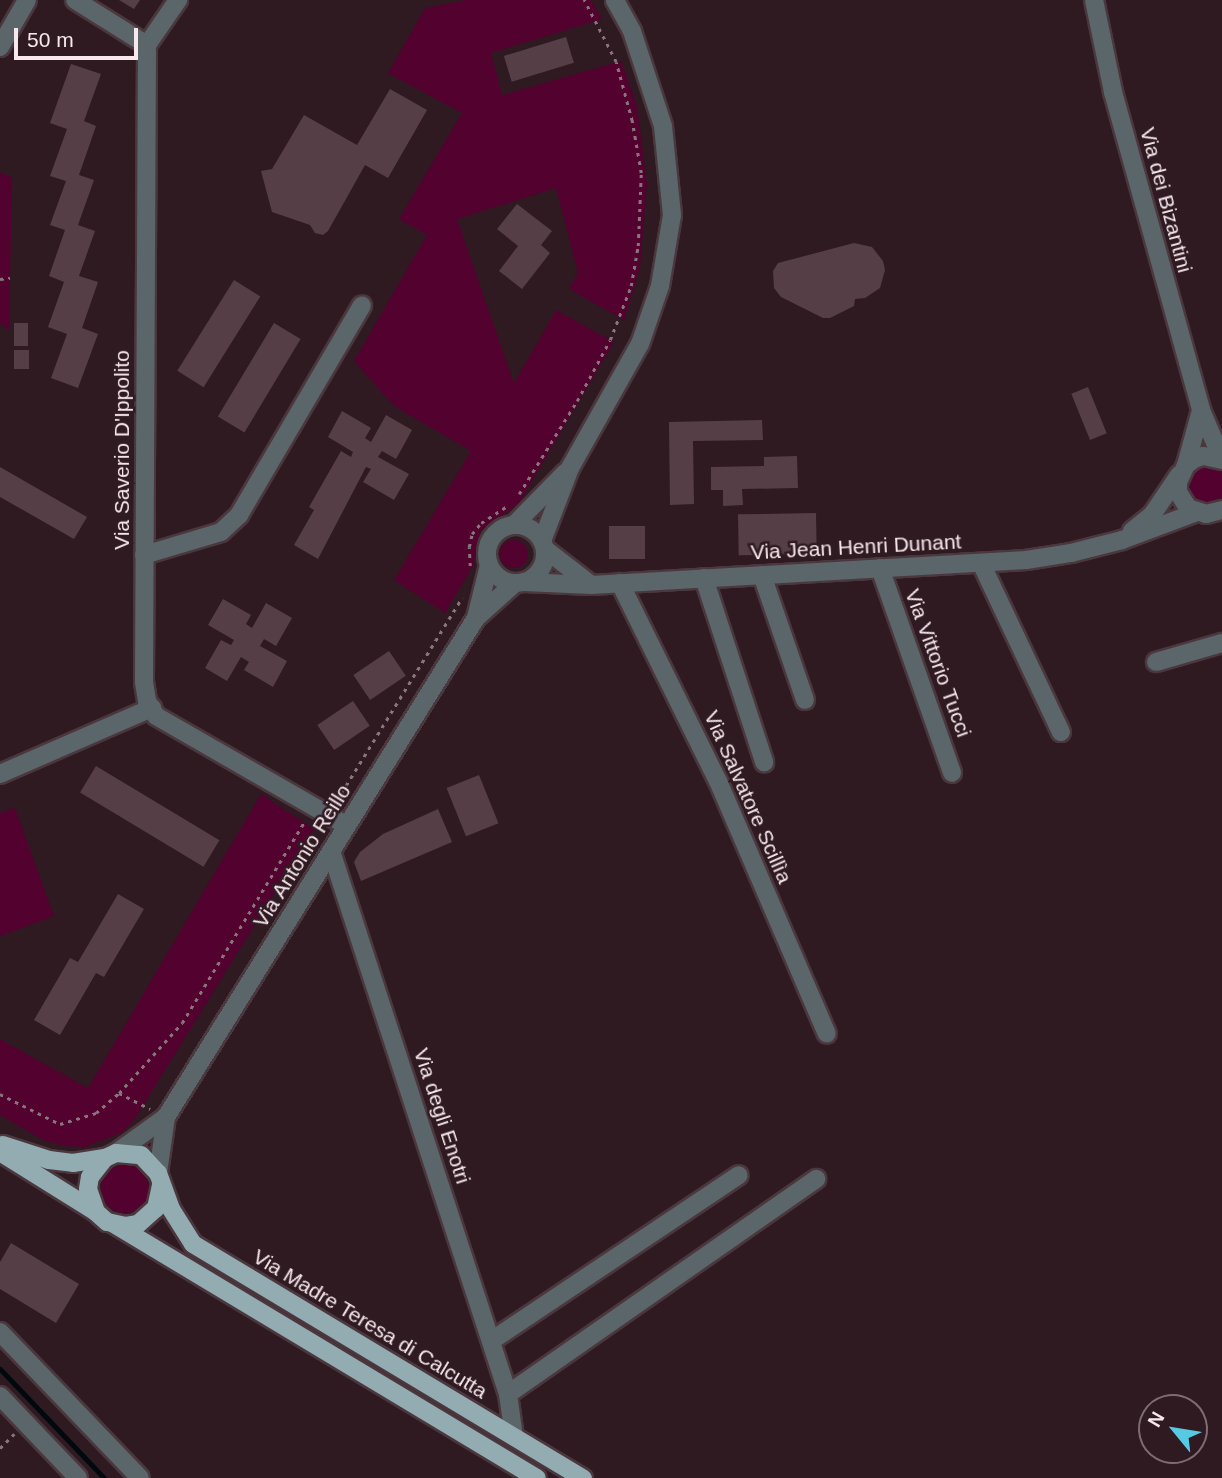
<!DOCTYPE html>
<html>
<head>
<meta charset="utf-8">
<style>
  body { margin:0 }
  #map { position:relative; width:1222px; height:1478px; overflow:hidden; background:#2f1a22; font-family:Helvetica,sans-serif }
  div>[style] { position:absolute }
  .green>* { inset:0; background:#53012f }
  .round { border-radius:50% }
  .stream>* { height:5px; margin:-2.5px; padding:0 2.5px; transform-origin:2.5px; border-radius:2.5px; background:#00090d }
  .building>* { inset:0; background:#563e47; transform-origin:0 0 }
  .path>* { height:2.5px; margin-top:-1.25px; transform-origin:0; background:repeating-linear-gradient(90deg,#88767c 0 3.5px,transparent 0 8.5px) }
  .roads { filter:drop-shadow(2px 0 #4b373e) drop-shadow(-2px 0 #4b373e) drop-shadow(0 2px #4b373e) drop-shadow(0 -2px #4b373e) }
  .minor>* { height:18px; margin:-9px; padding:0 9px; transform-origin:9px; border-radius:9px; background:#5a6669 }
  .minor>.ring { margin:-9px; padding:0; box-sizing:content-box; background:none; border:18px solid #5a6669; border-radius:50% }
  .major>* { height:18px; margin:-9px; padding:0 9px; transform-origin:9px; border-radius:9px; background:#92acb2 }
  span { translate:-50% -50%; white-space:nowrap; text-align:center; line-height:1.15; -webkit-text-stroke:5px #2f1a22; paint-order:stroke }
  .street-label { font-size:21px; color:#f7e8ed }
  .north { position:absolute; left:1138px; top:1394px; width:70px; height:70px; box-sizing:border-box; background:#2f1a22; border:2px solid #7f6c73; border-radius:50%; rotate:300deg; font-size:19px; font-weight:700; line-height:28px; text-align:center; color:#f7e8ed }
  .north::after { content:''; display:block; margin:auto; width:24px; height:32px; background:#58c9e3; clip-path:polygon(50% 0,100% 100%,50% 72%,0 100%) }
  .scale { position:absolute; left:14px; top:28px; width:124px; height:32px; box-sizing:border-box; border:4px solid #f7e8ed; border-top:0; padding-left:9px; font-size:21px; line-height:24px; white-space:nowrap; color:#f7e8ed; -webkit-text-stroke:5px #2f1a22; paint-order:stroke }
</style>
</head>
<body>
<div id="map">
  <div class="green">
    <div style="clip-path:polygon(466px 0,591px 0,602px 19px,491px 53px,502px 95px,621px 61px,637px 106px,647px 183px,640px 267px,624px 320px,569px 289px,578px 273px,556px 188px,457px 219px,514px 383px,556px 310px,614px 342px,519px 503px,480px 531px,473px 566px,445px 613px,394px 580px,471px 451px,394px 406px,354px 361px,427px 235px,399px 219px,462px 113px,388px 73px,425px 8px)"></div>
    <div style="clip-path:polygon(0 172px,12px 178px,9px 330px,0 323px)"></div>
    <div class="round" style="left:1185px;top:465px;width:40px;height:40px"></div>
    <div class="round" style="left:500px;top:540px;width:28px;height:28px"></div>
    <div style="clip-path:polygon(261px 794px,314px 829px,136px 1117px,123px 1132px,85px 1147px,65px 1146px,43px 1140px,0 1115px,0 1039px,88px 1088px)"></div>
    <div style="clip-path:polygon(15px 808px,54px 916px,0 936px,0 813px)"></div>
    <div class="round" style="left:101px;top:1165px;width:48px;height:48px"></div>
  </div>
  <div class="stream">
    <div style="left:0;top:1369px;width:151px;rotate:46.3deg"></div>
  </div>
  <div class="building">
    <div style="clip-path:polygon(119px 0,140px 0,134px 9px)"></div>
    <div style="left:566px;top:37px;width:27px;height:65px;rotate:73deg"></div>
    <div style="clip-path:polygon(71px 64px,101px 74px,84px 121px,96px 126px,79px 175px,94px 180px,78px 225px,95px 231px,79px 276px,98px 282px,82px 328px,98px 334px,78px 388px,51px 378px,67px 334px,48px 327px,64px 282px,49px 276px,65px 230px,50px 225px,66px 181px,50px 176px,67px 129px,50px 123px)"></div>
    <div style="clip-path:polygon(390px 89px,427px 110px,388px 178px,365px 165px,328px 231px,323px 235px,315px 233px,310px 225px,272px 212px,261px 171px,272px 169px,304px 115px,357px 145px)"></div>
    <div style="clip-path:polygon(517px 204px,552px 231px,541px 245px,550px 253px,522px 289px,499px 271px,518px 246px,497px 229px)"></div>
    <div style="clip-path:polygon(854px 243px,872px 247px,883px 261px,885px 270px,880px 288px,865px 298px,855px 299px,854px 306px,830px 318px,823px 318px,781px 297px,774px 288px,773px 271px,778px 263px)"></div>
    <div style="left:234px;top:280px;width:31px;height:107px;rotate:32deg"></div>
    <div style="left:14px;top:323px;width:14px;height:23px"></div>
    <div style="left:274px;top:323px;width:31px;height:109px;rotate:31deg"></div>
    <div style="left:14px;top:350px;width:15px;height:19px"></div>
    <div style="left:1088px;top:387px;width:50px;height:18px;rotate:68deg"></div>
    <div style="clip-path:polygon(342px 411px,371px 428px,365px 438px,371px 442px,386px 415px,412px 430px,396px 459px,382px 451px,378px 457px,409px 474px,394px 500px,363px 482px,371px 469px,366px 467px,318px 559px,294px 545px,314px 510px,309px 507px,341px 451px,351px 457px,353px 452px,328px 437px)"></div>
    <div style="clip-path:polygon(762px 420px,763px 440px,693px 441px,694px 504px,670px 505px,669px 422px)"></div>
    <div style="clip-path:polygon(797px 456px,798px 488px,742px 489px,743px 505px,723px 506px,723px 490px,711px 490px,711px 467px,764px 466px,764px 457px)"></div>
    <div style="clip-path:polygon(0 467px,87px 517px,74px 539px,0 497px)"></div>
    <div style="left:816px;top:513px;width:41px;height:78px;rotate:89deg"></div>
    <div style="left:645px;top:526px;width:33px;height:36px;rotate:90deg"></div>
    <div style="clip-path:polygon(223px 599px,251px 615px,246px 624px,252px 628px,266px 603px,292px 618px,276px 646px,264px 639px,260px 646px,287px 661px,273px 687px,244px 670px,249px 662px,241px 657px,227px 681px,205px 668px,221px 640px,231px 645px,234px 640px,208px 625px)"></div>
    <div style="left:389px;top:651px;width:30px;height:43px;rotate:56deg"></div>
    <div style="left:353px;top:701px;width:30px;height:43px;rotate:56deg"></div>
    <div style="left:96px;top:766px;width:144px;height:31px;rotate:31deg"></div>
    <div style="left:479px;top:775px;width:52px;height:35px;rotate:68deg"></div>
    <div style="clip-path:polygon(438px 809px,452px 842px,361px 881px,354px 862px,360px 852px,383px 834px)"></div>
    <div style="clip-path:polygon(118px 894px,144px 909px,104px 977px,96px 973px,60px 1035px,34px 1020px,70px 958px,78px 962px)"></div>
    <div style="clip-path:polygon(11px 1243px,79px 1284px,56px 1323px,0 1289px,0 1262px)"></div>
  </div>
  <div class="path">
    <div style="left:0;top:279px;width:10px;rotate:-6deg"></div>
    <div style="left:519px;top:494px;width:110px;rotate:-58.1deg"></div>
    <div style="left:577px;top:401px;width:69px;rotate:-61.6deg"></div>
    <div style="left:610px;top:340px;width:58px;rotate:-68.7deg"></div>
    <div style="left:631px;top:286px;width:41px;rotate:-80.1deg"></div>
    <div style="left:638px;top:246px;width:73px;rotate:-87.6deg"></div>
    <div style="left:641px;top:173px;width:53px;rotate:-99.8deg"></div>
    <div style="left:632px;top:121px;width:61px;rotate:-105.2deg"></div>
    <div style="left:616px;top:62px;width:70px;rotate:-117.3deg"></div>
    <div style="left:470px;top:566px;width:19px;rotate:-93deg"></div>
    <div style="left:469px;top:547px;width:13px;rotate:-77deg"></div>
    <div style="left:472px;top:534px;width:14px;rotate:-51deg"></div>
    <div style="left:481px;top:523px;width:31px;rotate:-33deg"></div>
    <div style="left:337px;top:800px;width:238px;rotate:-58.3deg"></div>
    <div style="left:119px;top:1093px;width:35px;rotate:27deg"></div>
    <div style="left:0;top:1094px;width:67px;rotate:26.6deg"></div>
    <div style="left:60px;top:1124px;width:38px;rotate:-17deg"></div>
    <div style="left:96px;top:1113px;width:30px;rotate:-41deg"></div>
    <div style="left:119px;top:1093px;width:94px;rotate:-48deg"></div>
    <div style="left:182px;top:1023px;width:237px;rotate:-58.7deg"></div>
    <div style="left:0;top:1448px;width:20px;rotate:-45deg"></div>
  </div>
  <div class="roads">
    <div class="minor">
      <div style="left:75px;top:0;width:85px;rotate:32deg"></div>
      <div style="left:147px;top:45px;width:637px;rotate:90.27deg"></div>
      <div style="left:144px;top:682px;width:19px;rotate:81deg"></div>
      <div style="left:147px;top:701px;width:17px;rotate:59deg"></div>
      <div style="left:156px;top:716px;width:220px;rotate:29.9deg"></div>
      <div style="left:1094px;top:0;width:94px;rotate:78.3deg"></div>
      <div style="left:1113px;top:92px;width:330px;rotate:74.5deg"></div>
      <div style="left:1201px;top:410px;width:53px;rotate:66.8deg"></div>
      <div style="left:147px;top:45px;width:55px;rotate:-55.4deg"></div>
      <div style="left:0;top:47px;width:54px;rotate:-60.1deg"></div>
      <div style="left:1222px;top:460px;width:19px;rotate:-168deg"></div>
      <div style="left:1203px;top:456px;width:9px;rotate:162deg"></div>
      <div style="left:1194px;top:459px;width:10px;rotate:143deg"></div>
      <div style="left:1186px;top:465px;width:19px;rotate:115deg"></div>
      <div style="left:1178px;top:482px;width:10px;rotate:90deg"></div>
      <div style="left:1178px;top:492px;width:19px;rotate:58deg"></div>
      <div style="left:1188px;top:508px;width:19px;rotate:18deg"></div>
      <div style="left:1206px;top:514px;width:16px;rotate:-14deg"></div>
      <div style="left:1186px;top:465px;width:57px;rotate:-74.7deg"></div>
      <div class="ring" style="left:487px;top:525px;width:40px;height:40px"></div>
      <div style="left:514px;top:525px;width:73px;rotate:-45.6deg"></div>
      <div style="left:1132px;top:531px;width:26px;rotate:-39deg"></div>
      <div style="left:1152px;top:515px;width:48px;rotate:-56deg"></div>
      <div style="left:542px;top:541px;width:78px;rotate:-69deg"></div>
      <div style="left:570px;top:468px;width:142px;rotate:-60.6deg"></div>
      <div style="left:640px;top:344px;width:61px;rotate:-71deg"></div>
      <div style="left:660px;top:286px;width:72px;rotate:-80.4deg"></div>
      <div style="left:672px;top:215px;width:89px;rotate:-95.8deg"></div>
      <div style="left:663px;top:126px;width:100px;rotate:-108.1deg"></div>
      <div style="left:632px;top:31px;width:35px;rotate:-119deg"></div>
      <div style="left:545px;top:549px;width:58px;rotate:38deg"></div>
      <div style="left:144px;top:555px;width:80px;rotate:-16.6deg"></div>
      <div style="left:221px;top:532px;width:25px;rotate:-43deg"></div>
      <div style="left:239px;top:515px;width:243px;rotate:-59.6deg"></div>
      <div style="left:981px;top:563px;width:187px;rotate:64.7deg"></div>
      <div style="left:880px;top:568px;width:217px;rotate:70.6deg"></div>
      <div style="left:762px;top:575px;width:132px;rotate:71deg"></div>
      <div style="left:704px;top:578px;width:194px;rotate:71.9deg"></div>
      <div style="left:524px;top:582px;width:67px;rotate:2.6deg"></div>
      <div style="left:591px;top:585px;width:436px;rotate:-3.3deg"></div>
      <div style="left:1026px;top:560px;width:46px;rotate:-8.8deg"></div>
      <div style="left:1071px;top:553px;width:53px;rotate:-14.3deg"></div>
      <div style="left:1122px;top:540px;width:80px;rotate:-20.5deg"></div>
      <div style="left:620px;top:583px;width:221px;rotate:63.7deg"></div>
      <div style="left:718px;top:781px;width:275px;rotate:66.7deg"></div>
      <div style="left:476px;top:618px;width:52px;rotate:-41.9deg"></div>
      <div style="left:1156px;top:662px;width:69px;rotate:-16.1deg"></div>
      <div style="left:0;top:774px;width:166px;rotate:-23.5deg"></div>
      <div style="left:331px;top:851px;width:571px;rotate:71.95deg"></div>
      <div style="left:508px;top:1394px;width:43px;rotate:82.1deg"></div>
      <div style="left:116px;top:1153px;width:62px;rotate:-35.8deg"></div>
      <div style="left:166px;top:1117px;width:587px;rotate:-58.15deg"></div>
      <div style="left:476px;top:618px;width:55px;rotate:-76.2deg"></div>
      <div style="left:158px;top:1173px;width:57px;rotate:-81.9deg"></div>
      <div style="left:0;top:1332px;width:202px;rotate:46.2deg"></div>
      <div style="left:491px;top:1341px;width:298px;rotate:-33.8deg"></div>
      <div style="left:508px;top:1394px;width:376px;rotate:-34.9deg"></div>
      <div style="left:0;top:1396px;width:113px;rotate:46.4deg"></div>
    </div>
    <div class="major">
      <div style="left:3px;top:1145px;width:48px;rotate:18.1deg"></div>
      <div style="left:49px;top:1160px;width:24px;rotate:7deg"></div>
      <div style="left:73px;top:1163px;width:32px;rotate:-9deg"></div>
      <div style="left:0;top:1152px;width:113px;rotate:32deg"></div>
      <div style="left:161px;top:1185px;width:24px;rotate:102deg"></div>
      <div style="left:156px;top:1208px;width:24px;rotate:138deg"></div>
      <div style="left:138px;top:1224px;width:12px;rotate:171deg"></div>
      <div style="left:126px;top:1226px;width:19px;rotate:-168deg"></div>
      <div style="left:107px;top:1222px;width:15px;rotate:-138deg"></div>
      <div style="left:96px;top:1212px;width:24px;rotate:-109deg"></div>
      <div style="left:88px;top:1189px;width:12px;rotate:-81deg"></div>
      <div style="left:90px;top:1177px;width:24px;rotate:-52deg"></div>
      <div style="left:105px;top:1158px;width:12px;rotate:-24deg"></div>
      <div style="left:116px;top:1153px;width:25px;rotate:5deg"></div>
      <div style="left:141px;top:1155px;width:25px;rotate:47deg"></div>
      <div style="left:158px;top:1173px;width:38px;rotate:70deg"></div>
      <div style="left:171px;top:1209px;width:41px;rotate:57.8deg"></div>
      <div style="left:193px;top:1244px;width:455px;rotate:31deg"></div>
      <div style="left:114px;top:1224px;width:493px;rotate:31deg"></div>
    </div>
  </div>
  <div class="street-label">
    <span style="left:1166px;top:200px;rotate:75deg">Via dei Bizantini</span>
    <span style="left:122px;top:450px;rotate:-90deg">Via Saverio D'Ippolito</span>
    <span style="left:856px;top:547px;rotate:-3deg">Via Jean Henri Dunant</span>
    <span style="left:938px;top:663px;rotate:70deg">Via Vittorio Tucci</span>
    <span style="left:748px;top:797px;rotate:66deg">Via Salvatore Scillìa</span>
    <span style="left:302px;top:856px;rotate:-58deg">Via Antonio Reillo</span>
    <span style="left:442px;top:1116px;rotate:72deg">Via degli Enotri</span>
    <span style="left:370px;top:1324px;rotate:31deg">Via Madre Teresa di Calcutta</span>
  </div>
  <div class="north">N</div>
  <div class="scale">50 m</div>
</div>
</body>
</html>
